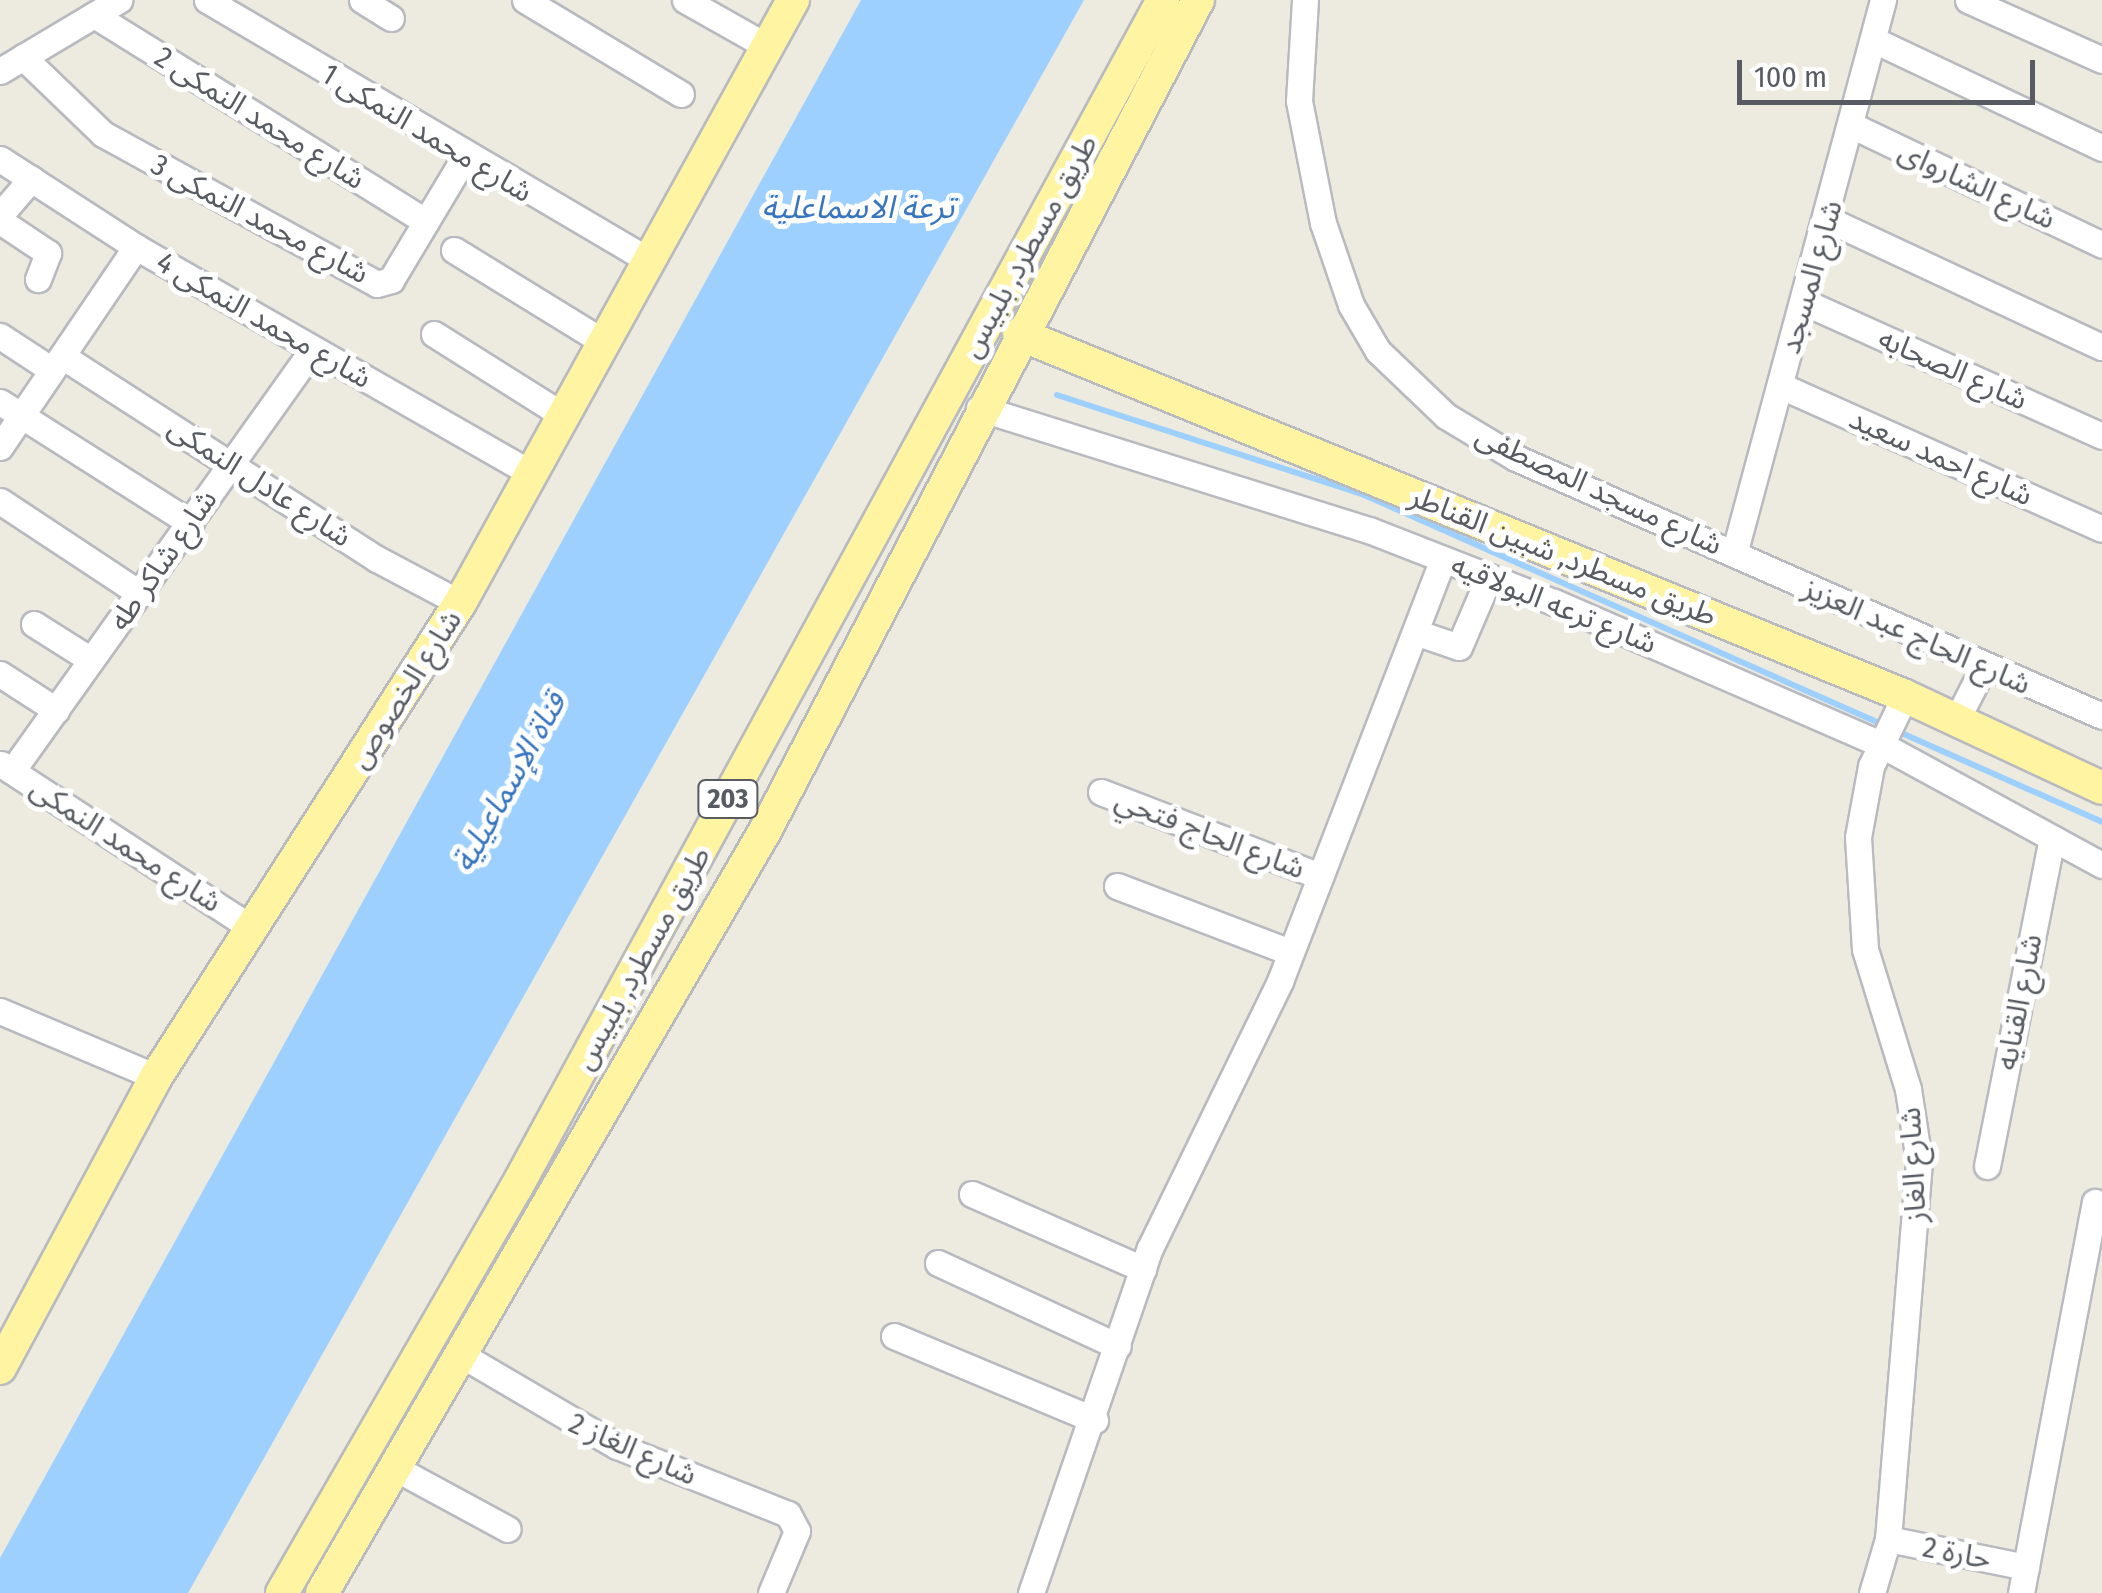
<!DOCTYPE html>
<html>
<head>
<meta charset="utf-8">
<style>
  body { margin:0 }
  #map { position:relative; width:2102px; height:1593px; overflow:hidden; background:#edeadf; font-family:"Fira Sans Condensed","Noto Sans Arabic",sans-serif }
  div>[style] { position:absolute }
  .water>* { inset:0; background:#9dd0ff }
  .stream>* { height:6px; margin:-3px; padding:0 3px; transform-origin:3px; border-radius:3px; background:#9dd0ff }
  .roads { filter:drop-shadow(2px 0 #b8bac0) drop-shadow(-2px 0 #b8bac0) drop-shadow(0 2px #b8bac0) drop-shadow(0 -2px #b8bac0) }
  .minor>* { height:25px; margin:-12.5px; padding:0 12.5px; transform-origin:12.5px; border-radius:12.5px; background:#fff }
  .major>* { height:32px; margin:-16px; padding:0 16px; transform-origin:16px; border-radius:16px; background:#fff4a2 }
  span { translate:-50% -50%; white-space:nowrap; text-align:center; line-height:1.15; -webkit-text-stroke:10px #fff; paint-order:stroke }
  .shield-label span { padding:2px 8px; background:#fff; border:2px solid; border-radius:8px; -webkit-text-stroke-width:0 }
  .shield-label { font-size:28px; color:#585c62; font-weight:700 }
  .street-label { font-size:30px; color:#585c62 }
  .water-label { font-size:32px; color:#3875bf; font-style:italic }
  .scale { position:absolute; left:1737px; top:60px; width:298px; height:45px; box-sizing:border-box; border:5px solid #585c62; border-top:0; padding-left:12px; font-size:30px; line-height:35px; white-space:nowrap; color:#585c62; -webkit-text-stroke:8px #fff; paint-order:stroke }
</style>
</head>
<body>
<div id="map">
  <div class="water">
    <div style="clip-path:polygon(861px 0,1084px 0,188px 1593px,0 1593px,0 1558px)"></div>
  </div>
  <div class="stream">
    <div style="left:1057px;top:395px;width:321px;rotate:18deg"></div>
    <div style="left:1362px;top:494px;width:573px;rotate:23.88deg"></div>
    <div style="left:1897px;top:731px;width:224px;rotate:23.9deg"></div>
  </div>
  <div class="roads">
    <div class="minor">
      <div style="left:207px;top:0;width:514px;rotate:30.51deg"></div>
      <div style="left:362px;top:0;width:34px;rotate:32deg"></div>
      <div style="left:525px;top:0;width:182px;rotate:31.1deg"></div>
      <div style="left:685px;top:0;width:95px;rotate:29.5deg"></div>
      <div style="left:1305px;top:0;width:101px;rotate:93.4deg"></div>
      <div style="left:1299px;top:101px;width:124px;rotate:78.9deg"></div>
      <div style="left:1323px;top:223px;width:87px;rotate:71.1deg"></div>
      <div style="left:1351px;top:305px;width:53px;rotate:59.6deg"></div>
      <div style="left:1378px;top:351px;width:94px;rotate:43.7deg"></div>
      <div style="left:1446px;top:416px;width:82px;rotate:31deg"></div>
      <div style="left:1516px;top:458px;width:640px;rotate:23.76deg"></div>
      <div style="left:1968px;top:0;width:147px;rotate:24.1deg"></div>
      <div style="left:94px;top:15px;width:391px;rotate:31.9deg"></div>
      <div style="left:1876px;top:41px;width:250px;rotate:25.3deg"></div>
      <div style="left:23px;top:57px;width:111px;rotate:43.9deg"></div>
      <div style="left:103px;top:134px;width:312px;rotate:28.7deg"></div>
      <div style="left:377px;top:284px;width:15px;rotate:-16deg"></div>
      <div style="left:391px;top:280px;width:142px;rotate:-59.1deg"></div>
      <div style="left:0;top:71px;width:139px;rotate:-30.8deg"></div>
      <div style="left:1853px;top:126px;width:276px;rotate:25.5deg"></div>
      <div style="left:0;top:159px;width:162px;rotate:32.9deg"></div>
      <div style="left:136px;top:247px;width:456px;rotate:29.8deg"></div>
      <div style="left:0;top:215px;width:48px;rotate:-49.3deg"></div>
      <div style="left:1827px;top:219px;width:303px;rotate:25deg"></div>
      <div style="left:0;top:221px;width:58px;rotate:33.7deg"></div>
      <div style="left:48px;top:253px;width:28px;rotate:111deg"></div>
      <div style="left:454px;top:250px;width:177px;rotate:31.6deg"></div>
      <div style="left:1804px;top:302px;width:327px;rotate:24.2deg"></div>
      <div style="left:434px;top:334px;width:154px;rotate:32.2deg"></div>
      <div style="left:0;top:336px;width:62px;rotate:33.2deg"></div>
      <div style="left:62px;top:356px;width:375px;rotate:32.8deg"></div>
      <div style="left:377px;top:559px;width:94px;rotate:27.9deg"></div>
      <div style="left:1781px;top:386px;width:351px;rotate:24deg"></div>
      <div style="left:0;top:402px;width:226px;rotate:32.4deg"></div>
      <div style="left:979px;top:408px;width:409px;rotate:17.4deg"></div>
      <div style="left:1369px;top:530px;width:199px;rotate:21.3deg"></div>
      <div style="left:1554px;top:602px;width:356px;rotate:23.5deg"></div>
      <div style="left:1880px;top:744px;width:253px;rotate:28.6deg"></div>
      <div style="left:0;top:447px;width:242px;rotate:-55.8deg"></div>
      <div style="left:0;top:501px;width:167px;rotate:33.5deg"></div>
      <div style="left:1734px;top:554px;width:574px;rotate:-74.95deg"></div>
      <div style="left:34px;top:624px;width:67px;rotate:32.3deg"></div>
      <div style="left:1415px;top:632px;width:46px;rotate:18.8deg"></div>
      <div style="left:1459px;top:647px;width:76px;rotate:-66.8deg"></div>
      <div style="left:0;top:674px;width:67px;rotate:32.7deg"></div>
      <div style="left:1956px;top:721px;width:62px;rotate:-63deg"></div>
      <div style="left:1px;top:764px;width:300px;rotate:33.2deg"></div>
      <div style="left:12px;top:771px;width:518px;rotate:-54.5deg"></div>
      <div style="left:1101px;top:792px;width:235px;rotate:21deg"></div>
      <div style="left:1117px;top:886px;width:185px;rotate:20.9deg"></div>
      <div style="left:0;top:1011px;width:169px;rotate:22.9deg"></div>
      <div style="left:1987px;top:1166px;width:334px;rotate:-78.8deg"></div>
      <div style="left:972px;top:1194px;width:187px;rotate:23.7deg"></div>
      <div style="left:938px;top:1263px;width:198px;rotate:24.8deg"></div>
      <div style="left:894px;top:1336px;width:218px;rotate:22.7deg"></div>
      <div style="left:460px;top:1354px;width:182px;rotate:30.4deg"></div>
      <div style="left:617px;top:1446px;width:184px;rotate:21.7deg"></div>
      <div style="left:788px;top:1514px;width:19px;rotate:62deg"></div>
      <div style="left:797px;top:1531px;width:67px;rotate:112.8deg"></div>
      <div style="left:395px;top:1468px;width:128px;rotate:28.4deg"></div>
      <div style="left:1888px;top:1539px;width:141px;rotate:11.5deg"></div>
      <div style="left:1031px;top:1593px;width:365px;rotate:-71deg"></div>
      <div style="left:1150px;top:1248px;width:297px;rotate:-64deg"></div>
      <div style="left:1280px;top:981px;width:452px;rotate:-68.9deg"></div>
      <div style="left:1872px;top:1593px;width:56px;rotate:-73.5deg"></div>
      <div style="left:1888px;top:1539px;width:379px;rotate:-85.3deg"></div>
      <div style="left:1919px;top:1161px;width:73px;rotate:-98.7deg"></div>
      <div style="left:1908px;top:1089px;width:146px;rotate:-107.1deg"></div>
      <div style="left:1865px;top:949px;width:112px;rotate:-93.6deg"></div>
      <div style="left:1858px;top:837px;width:72px;rotate:-79.6deg"></div>
      <div style="left:1871px;top:766px;width:78px;rotate:-64.1deg"></div>
      <div style="left:2021px;top:1593px;width:398px;rotate:-79.3deg"></div>
    </div>
    <div class="major">
      <div style="left:1019px;top:334px;width:957px;rotate:22.22deg"></div>
      <div style="left:1905px;top:696px;width:217px;rotate:25deg"></div>
      <div style="left:0;top:1368px;width:330px;rotate:-61.8deg"></div>
      <div style="left:156px;top:1077px;width:563px;rotate:-57.33deg"></div>
      <div style="left:460px;top:603px;width:689px;rotate:-61.09deg"></div>
      <div style="left:282px;top:1593px;width:468px;rotate:-60deg"></div>
      <div style="left:516px;top:1188px;width:1353px;rotate:-61.43deg"></div>
      <div style="left:322px;top:1593px;width:881px;rotate:-59.83deg"></div>
      <div style="left:765px;top:831px;width:937px;rotate:-62.48deg"></div>
    </div>
  </div>
  <div class="shield-label">
    <span style="left:728px;top:799px">203</span>
  </div>
  <div class="street-label">
    <span style="left:260px;top:118px;rotate:32deg">شارع محمد النمكى 2</span>
    <span style="left:427px;top:133px;rotate:31deg">شارع محمد النمكى 1</span>
    <span style="left:1977px;top:185px;rotate:25deg">شارع الشارواى</span>
    <span style="left:260px;top:219px;rotate:28deg">شارع محمد النمكى 3</span>
    <span style="left:1029px;top:246px;rotate:-61deg">طريق مسطرد, بلبيس</span>
    <span style="left:1811px;top:277px;rotate:-74deg">شارع المسجد</span>
    <span style="left:264px;top:320px;rotate:30deg">شارع محمد النمكى 4</span>
    <span style="left:1953px;top:369px;rotate:24deg">شارع الصحابه</span>
    <span style="left:1941px;top:457px;rotate:24deg">شارع احمد سعيد</span>
    <span style="left:260px;top:482px;rotate:33deg">شارع عادل النمكى</span>
    <span style="left:1599px;top:490px;rotate:25deg">شارع مسجد المصطفى</span>
    <span style="left:1563px;top:556px;rotate:22deg">طريق مسطرد, شبين القناطر</span>
    <span style="left:163px;top:560px;rotate:-55deg">شارع شاكر طه</span>
    <span style="left:1554px;top:604px;rotate:22deg">شارع ترعه البولاقيه</span>
    <span style="left:1917px;top:636px;rotate:24deg">شارع الحاج عبد العزيز</span>
    <span style="left:405px;top:689px;rotate:-57deg">شارع الخصوص</span>
    <span style="left:1210px;top:834px;rotate:21deg">شارع الحاج فتحي</span>
    <span style="left:126px;top:845px;rotate:33deg">شارع محمد النمكى</span>
    <span style="left:642px;top:958px;rotate:-61deg">طريق مسطرد, بلبيس</span>
    <span style="left:2019px;top:1002px;rotate:-79deg">شارع القنايه</span>
    <span style="left:1913px;top:1165px;rotate:-93deg">شارع الغاز</span>
    <span style="left:633px;top:1449px;rotate:24deg">شارع الغاز 2</span>
    <span style="left:1957px;top:1553px;rotate:11deg">حارة 2</span>
  </div>
  <div class="water-label">
    <span style="left:858px;top:207px">ترعة الاسماعلية</span>
    <span style="left:509px;top:782px;rotate:-61deg">قناة الإسماعيلية</span>
  </div>
  <div class="scale">100 m</div>
</div>
</body>
</html>
